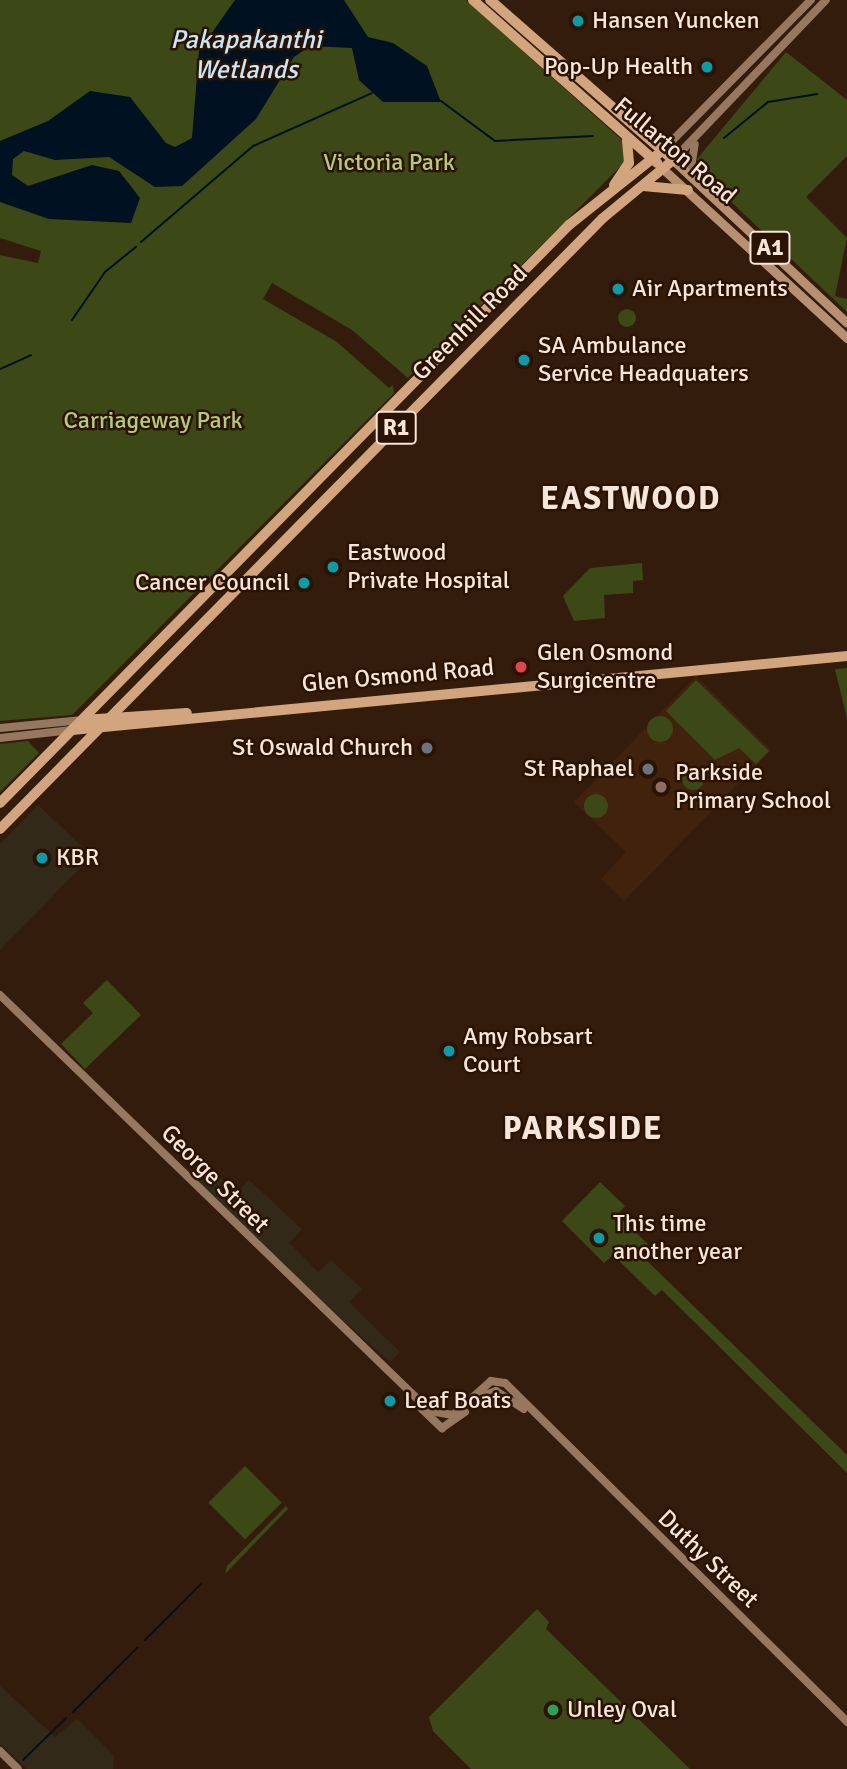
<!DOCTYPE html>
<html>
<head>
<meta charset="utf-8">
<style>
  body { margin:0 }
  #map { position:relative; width:847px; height:1769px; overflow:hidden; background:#341c0c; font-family:Signika,sans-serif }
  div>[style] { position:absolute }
  .commercial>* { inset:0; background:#332919 }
  .built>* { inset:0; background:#40220d }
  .green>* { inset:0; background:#3c4816; transform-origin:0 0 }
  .round { border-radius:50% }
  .water>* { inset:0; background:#001121 }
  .stream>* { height:2px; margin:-1px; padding:0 1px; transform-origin:1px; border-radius:1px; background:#001121 }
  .secondary>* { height:8px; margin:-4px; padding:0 4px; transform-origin:4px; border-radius:4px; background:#967860 }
  .primary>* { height:9px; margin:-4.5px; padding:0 4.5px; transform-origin:4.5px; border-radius:4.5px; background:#b69070 }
  .highway>* { height:10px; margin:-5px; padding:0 5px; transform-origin:5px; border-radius:5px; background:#d3a57e }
  .dots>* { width:19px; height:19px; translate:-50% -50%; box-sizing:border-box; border:4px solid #2a1303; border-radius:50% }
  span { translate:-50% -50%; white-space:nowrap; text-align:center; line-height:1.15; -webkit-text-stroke:5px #2a1303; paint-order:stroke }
  .shield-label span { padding:2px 5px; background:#2a1303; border:2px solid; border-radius:5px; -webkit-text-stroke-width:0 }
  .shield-label { font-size:23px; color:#f6e5da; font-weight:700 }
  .poi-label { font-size:24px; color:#f6e5da }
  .left { translate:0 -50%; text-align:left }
  .right { translate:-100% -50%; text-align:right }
  .street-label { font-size:24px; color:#f6e5da }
  .park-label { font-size:24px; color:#b4ca7b }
  .water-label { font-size:26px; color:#c9e7fc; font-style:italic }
  .district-label { font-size:32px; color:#f6e5da; font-weight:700; letter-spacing:2px }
</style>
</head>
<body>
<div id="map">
  <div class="commercial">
    <div style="clip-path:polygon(38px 805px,92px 856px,0 950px,0 844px)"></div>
    <div style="clip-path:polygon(204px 1162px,236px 1193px,249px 1180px,302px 1229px,289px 1243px,318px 1272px,331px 1260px,362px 1289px,349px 1302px,400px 1352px,390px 1362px,281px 1265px,202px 1188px,194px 1172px)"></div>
    <div style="clip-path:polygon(0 1686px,55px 1737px,77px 1719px,114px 1756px,113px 1769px,27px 1769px,0 1743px)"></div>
  </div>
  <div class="built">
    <div style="clip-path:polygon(696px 676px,771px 750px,624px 901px,601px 879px,626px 852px,574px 802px)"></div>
  </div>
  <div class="green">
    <div style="clip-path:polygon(0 0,466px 0,624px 142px,626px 161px,408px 378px,352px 330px,272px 283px,263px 299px,337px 342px,389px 388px,393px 385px,394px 393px,72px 715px,0 721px,0 255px,38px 263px,41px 251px,0 238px)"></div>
    <div style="clip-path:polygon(786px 52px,847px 100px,847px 156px,806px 197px,847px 238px,835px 296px,847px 299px,847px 312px,705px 177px,697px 159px)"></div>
    <div class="round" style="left:618px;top:309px;width:18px;height:18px"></div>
    <div style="clip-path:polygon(642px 563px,643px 580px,633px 581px,633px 593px,604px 595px,605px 618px,574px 621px,563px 596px,590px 568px)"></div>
    <div style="clip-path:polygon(847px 668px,847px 719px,835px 669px)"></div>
    <div style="clip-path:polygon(696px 680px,769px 751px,756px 764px,739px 748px,715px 760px,666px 711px)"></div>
    <div class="round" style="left:647px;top:716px;width:26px;height:26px"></div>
    <div style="clip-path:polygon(28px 741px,39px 753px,0 792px,0 744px)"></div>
    <div class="round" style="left:682px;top:768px;width:22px;height:22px"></div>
    <div class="round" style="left:584px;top:794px;width:24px;height:24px"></div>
    <div style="clip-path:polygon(107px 980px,141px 1015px,85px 1069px,61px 1044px,93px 1013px,83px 1003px)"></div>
    <div style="clip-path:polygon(600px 1182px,625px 1206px,617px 1215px,650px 1246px,641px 1255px,847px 1455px,847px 1473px,662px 1290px,655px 1296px,613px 1255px,604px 1263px,562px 1221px)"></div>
    <div style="left:245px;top:1466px;width:52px;height:52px;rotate:45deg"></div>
    <div style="clip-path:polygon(286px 1506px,288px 1509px,225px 1574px,227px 1566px)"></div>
    <div style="clip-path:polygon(537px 1609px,549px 1622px,546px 1629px,690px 1769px,471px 1769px,433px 1731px,429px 1717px)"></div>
  </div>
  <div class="water">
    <div style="clip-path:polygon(235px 0,344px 0,368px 37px,393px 43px,427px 66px,441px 102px,383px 102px,359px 80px,352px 48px,310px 46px,294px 57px,256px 119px,182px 186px,155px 187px,109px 157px,55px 160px,24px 151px,13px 159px,12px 175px,28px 186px,92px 165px,119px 171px,140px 198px,131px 223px,49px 219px,0 202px,0 141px,48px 121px,90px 91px,130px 97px,166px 143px,175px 147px,192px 138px,199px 51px)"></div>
  </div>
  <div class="stream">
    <div style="left:441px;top:101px;width:67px;rotate:36.5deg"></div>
    <div style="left:495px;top:141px;width:98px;rotate:-2.9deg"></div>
    <div style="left:724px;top:138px;width:57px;rotate:-39.3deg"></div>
    <div style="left:768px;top:102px;width:50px;rotate:-9.3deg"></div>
    <div style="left:141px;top:242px;width:148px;rotate:-40.6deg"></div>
    <div style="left:253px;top:146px;width:130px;rotate:-24deg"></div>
    <div style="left:72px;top:320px;width:58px;rotate:-55.5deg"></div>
    <div style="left:105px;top:272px;width:40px;rotate:-39deg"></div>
    <div style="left:0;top:369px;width:34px;rotate:-24deg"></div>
    <div style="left:145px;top:1640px;width:79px;rotate:-45deg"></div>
    <div style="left:73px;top:1712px;width:91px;rotate:-45deg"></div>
    <div style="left:23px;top:1760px;width:60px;rotate:-44.3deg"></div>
  </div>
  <div class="secondary">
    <div style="left:662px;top:151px;width:212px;rotate:-45.4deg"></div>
    <div style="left:673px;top:160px;width:221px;rotate:-46.3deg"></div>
    <div style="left:690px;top:174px;width:30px;rotate:-81deg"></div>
    <div style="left:0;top:728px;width:83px;rotate:-5.5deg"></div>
    <div style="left:0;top:738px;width:72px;rotate:-6.3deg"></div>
    <div style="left:0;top:995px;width:598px;rotate:44.05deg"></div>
    <div style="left:430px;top:1411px;width:23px;rotate:10deg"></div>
    <div style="left:453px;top:1415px;width:51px;rotate:-41.8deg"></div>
    <div style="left:491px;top:1381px;width:14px;rotate:8deg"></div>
    <div style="left:505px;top:1383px;width:482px;rotate:44.7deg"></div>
    <div style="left:479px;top:1397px;width:18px;rotate:-19deg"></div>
    <div style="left:496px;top:1391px;width:33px;rotate:33deg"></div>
    <div style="left:422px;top:1409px;width:28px;rotate:44deg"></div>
    <div style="left:442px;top:1428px;width:28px;rotate:-35deg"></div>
    <div style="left:0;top:1751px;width:25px;rotate:45deg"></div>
  </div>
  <div class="primary">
    <div style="left:673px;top:160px;width:238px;rotate:43.1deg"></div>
    <div style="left:663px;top:169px;width:250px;rotate:42.6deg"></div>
  </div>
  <div class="highway">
    <div style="left:473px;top:0;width:246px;rotate:41.5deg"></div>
    <div style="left:614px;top:185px;width:27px;rotate:-56deg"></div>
    <div style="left:629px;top:163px;width:23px;rotate:-95deg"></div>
    <div style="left:643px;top:186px;width:45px;rotate:5.1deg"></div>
    <div style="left:83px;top:720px;width:104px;rotate:-3.9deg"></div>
    <div style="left:72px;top:730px;width:779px;rotate:-5.45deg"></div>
    <div style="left:0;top:803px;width:811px;rotate:-45.45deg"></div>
    <div style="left:569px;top:225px;width:119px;rotate:-38.5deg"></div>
    <div style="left:0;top:829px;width:858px;rotate:-45.38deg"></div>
    <div style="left:603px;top:218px;width:91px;rotate:-39.6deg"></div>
    <div style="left:673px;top:160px;width:243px;rotate:-138.8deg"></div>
  </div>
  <div class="dots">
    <div style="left:578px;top:21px;background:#0f9aa8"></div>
    <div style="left:707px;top:67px;background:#0f9aa8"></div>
    <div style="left:618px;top:289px;background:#0f9aa8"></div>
    <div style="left:524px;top:360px;background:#0f9aa8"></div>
    <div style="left:333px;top:567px;background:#0f9aa8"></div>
    <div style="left:304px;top:583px;background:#0f9aa8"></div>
    <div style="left:521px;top:667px;background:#e0444e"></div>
    <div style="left:427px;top:748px;background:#6b7280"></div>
    <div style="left:648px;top:769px;background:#6b7280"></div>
    <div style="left:661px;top:787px;background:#8d6e63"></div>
    <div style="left:42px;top:858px;background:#0f9aa8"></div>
    <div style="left:449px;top:1051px;background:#0f9aa8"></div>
    <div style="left:599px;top:1238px;background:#0f9aa8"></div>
    <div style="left:390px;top:1401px;background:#0f9aa8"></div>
    <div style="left:553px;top:1710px;background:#2e9e5b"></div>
  </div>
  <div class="shield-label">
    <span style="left:770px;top:248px">A1</span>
    <span style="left:396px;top:428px">R1</span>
  </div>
  <div class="poi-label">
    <span class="left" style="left:592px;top:21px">Hansen Yuncken</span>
    <span class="right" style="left:693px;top:67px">Pop-Up Health</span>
    <span class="left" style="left:632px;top:289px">Air Apartments</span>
    <span class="left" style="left:538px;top:360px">SA Ambulance<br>Service Headquaters</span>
    <span class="left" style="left:347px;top:567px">Eastwood<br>Private Hospital</span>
    <span class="right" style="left:290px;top:583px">Cancer Council</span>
    <span class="left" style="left:537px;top:667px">Glen Osmond<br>Surgicentre</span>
    <span class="right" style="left:413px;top:748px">St Oswald Church</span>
    <span class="right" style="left:634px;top:769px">St Raphael</span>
    <span class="left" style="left:675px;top:787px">Parkside<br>Primary School</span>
    <span class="left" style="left:56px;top:858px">KBR</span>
    <span class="left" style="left:463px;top:1051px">Amy Robsart<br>Court</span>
    <span class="left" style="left:613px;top:1238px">This time<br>another year</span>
    <span class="left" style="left:404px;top:1401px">Leaf Boats</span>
    <span class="left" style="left:567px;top:1710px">Unley Oval</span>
  </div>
  <div class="street-label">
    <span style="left:675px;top:151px;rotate:40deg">Fullarton Road</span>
    <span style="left:470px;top:323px;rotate:-45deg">Greenhill Road</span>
    <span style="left:398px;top:676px;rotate:-5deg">Glen Osmond Road</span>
    <span style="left:215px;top:1179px;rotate:45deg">George Street</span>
    <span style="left:708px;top:1559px;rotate:44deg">Duthy Street</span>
  </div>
  <div class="park-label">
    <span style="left:389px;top:163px">Victoria Park</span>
    <span style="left:153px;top:421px">Carriageway Park</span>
  </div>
  <div class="water-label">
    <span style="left:246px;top:56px">Pakapakanthi<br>Wetlands</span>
  </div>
  <div class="district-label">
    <span style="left:631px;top:499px">EASTWOOD</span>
    <span style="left:583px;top:1129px">PARKSIDE</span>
  </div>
</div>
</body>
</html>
